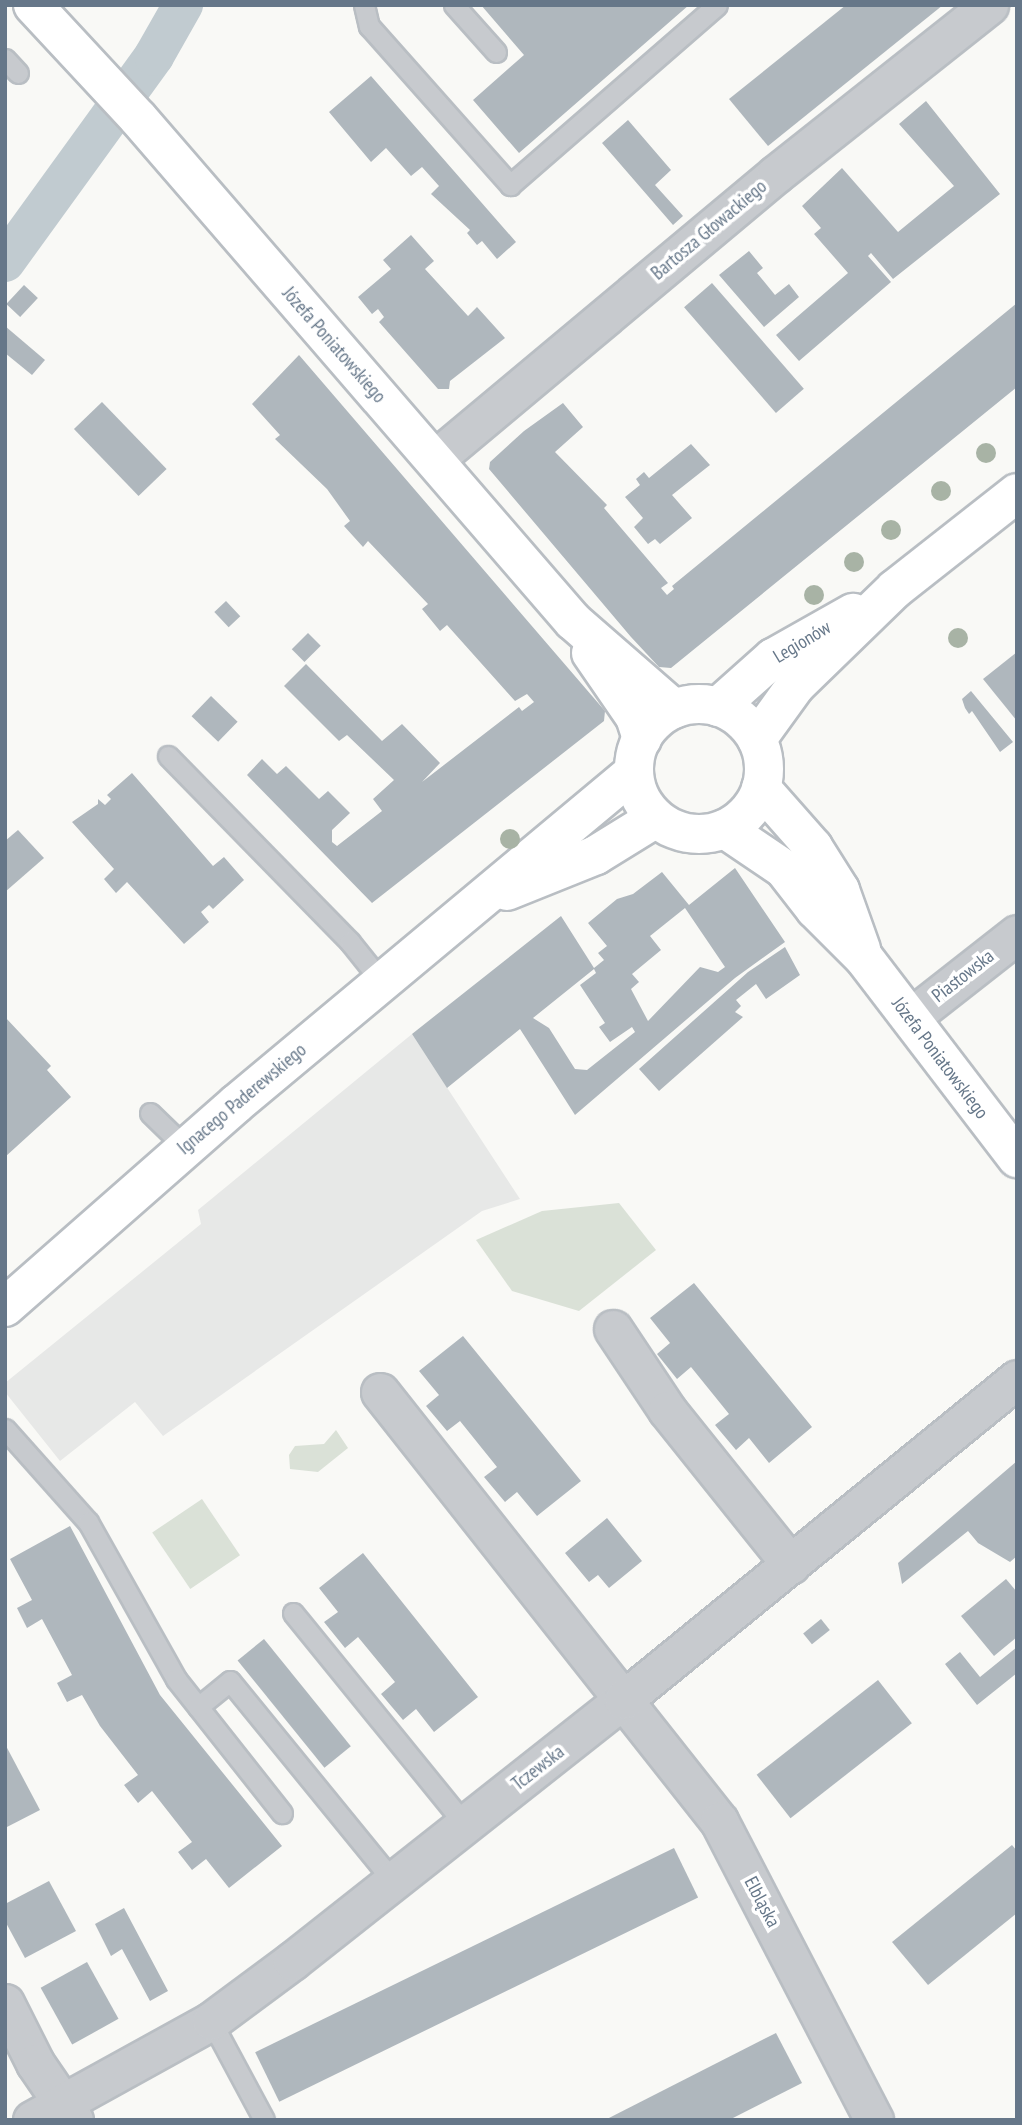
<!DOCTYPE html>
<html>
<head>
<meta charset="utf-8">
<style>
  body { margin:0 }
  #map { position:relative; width:1022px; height:2125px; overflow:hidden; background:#f9f9f6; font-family:"PT Sans Narrow",sans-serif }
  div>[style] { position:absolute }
  .built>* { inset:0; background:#e7e8e7 }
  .green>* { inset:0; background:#dae1d7; transform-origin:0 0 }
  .canal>* { height:40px; margin:-20px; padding:0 20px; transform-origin:20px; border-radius:20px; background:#c1cbd0 }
  .building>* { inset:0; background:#afb7bd; transform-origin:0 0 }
  .roads { filter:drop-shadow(2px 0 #b9bec3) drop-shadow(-2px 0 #b9bec3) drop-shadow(0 2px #b9bec3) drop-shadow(0 -2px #b9bec3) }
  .lane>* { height:19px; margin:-9.5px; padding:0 9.5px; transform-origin:9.5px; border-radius:9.5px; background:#c7cace }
  .street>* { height:37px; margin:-18.5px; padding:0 18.5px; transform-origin:18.5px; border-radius:18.5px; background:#c7cace }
  .secondary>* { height:38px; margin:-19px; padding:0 19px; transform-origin:19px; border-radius:19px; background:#fff }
  .secondary>.ring { margin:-19px; padding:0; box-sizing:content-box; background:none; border:38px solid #fff; border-radius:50% }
  .trees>* { width:20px; height:20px; margin:-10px; border-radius:50%; background:#a8b3a5 }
  span { translate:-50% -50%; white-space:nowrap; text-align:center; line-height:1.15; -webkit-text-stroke:7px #fff; paint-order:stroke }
  .street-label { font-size:19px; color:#667789 }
  .frame { position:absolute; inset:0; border:7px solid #667789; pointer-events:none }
</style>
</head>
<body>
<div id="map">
  <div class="built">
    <div style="clip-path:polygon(412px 1034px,520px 1199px,482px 1211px,163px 1436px,135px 1402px,60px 1461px,5px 1392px,5px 1383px,201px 1224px,198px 1210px)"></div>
  </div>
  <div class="green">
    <div style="clip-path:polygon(619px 1203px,656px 1250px,579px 1311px,512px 1291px,476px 1240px,542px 1211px)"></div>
    <div style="clip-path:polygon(336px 1430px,348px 1448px,318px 1472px,290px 1469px,289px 1455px,295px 1446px,324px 1444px)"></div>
    <div style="left:202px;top:1499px;width:68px;height:60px;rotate:56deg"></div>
  </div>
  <div class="canal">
    <div style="left:5px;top:262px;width:254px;rotate:-54.1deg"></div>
    <div style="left:154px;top:56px;width:59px;rotate:-60.4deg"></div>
  </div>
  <div class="building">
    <div style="clip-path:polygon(481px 5px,689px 5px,519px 153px,473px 100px,524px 55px)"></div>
    <div style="clip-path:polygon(846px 5px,943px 5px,768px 146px,729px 99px)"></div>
    <div style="clip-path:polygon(371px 76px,516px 242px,497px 259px,482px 241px,477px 245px,467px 233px,470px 230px,431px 194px,439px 186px,422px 167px,411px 176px,386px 148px,371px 162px,329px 112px)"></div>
    <div style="clip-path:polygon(926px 101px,1000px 194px,893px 279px,871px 253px,868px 256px,891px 282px,799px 361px,776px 335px,848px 273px,814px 234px,821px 228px,802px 206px,842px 168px,898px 232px,954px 186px,899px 124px)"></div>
    <div style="clip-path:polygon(628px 120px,671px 170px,655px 185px,683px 216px,673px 225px,602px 143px)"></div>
    <div style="clip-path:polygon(411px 235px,434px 261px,425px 269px,468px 316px,477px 307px,505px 338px,450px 381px,449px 389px,438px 389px,379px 322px,384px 317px,378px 309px,372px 314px,358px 297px,391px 269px,383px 260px)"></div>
    <div style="clip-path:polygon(749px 251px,763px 268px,757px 273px,775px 295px,789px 284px,799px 297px,764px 327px,719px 275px)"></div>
    <div style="left:712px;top:283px;width:140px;height:37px;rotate:49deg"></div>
    <div style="left:24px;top:285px;width:19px;height:26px;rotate:43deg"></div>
    <div style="clip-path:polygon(1017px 303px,1017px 387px,671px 668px,659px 667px,631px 637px,489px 469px,490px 462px,524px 431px,563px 403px,583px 427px,555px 452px,607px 505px,604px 508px,668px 583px,661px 588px,667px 595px,674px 589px,672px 586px)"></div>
    <div style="clip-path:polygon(5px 326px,45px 360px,32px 375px,5px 353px)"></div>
    <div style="clip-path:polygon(299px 355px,605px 711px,604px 721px,372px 903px,247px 775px,262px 759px,277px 774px,286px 766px,319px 799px,328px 791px,350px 813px,332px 830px,332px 842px,337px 846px,382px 811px,373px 799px,394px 780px,347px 735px,339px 741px,284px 686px,306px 664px,382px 741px,402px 724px,440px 763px,422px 782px,519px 707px,522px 711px,534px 702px,527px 694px,515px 701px,447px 625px,440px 631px,422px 609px,428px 604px,368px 541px,363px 547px,344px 526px,350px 521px,327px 489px,275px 439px,280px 435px,252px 404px)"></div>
    <div style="left:102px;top:402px;width:93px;height:39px;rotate:46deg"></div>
    <div style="clip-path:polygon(691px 444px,710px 465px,672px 495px,692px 518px,660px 544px,655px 539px,648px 544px,634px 527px,643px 518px,625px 497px,640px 485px,636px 479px,644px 472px,649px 478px)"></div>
    <div style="left:226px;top:601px;width:21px;height:16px;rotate:47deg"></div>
    <div style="left:308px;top:633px;width:18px;height:23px;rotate:45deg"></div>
    <div style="clip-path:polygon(1017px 652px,1017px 721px,983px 679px)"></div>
    <div style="clip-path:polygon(971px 691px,1013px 742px,1000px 752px,972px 711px,969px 714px,965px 708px,962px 699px)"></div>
    <div style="left:211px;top:696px;width:37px;height:28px;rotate:44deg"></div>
    <div style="clip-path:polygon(132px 773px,213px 866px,224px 857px,244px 880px,213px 909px,209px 905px,201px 912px,209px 922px,184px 944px,127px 882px,116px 893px,104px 879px,114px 869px,72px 822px,98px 804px,98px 799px,105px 805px,111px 799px,107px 795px)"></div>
    <div style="clip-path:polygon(18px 830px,44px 858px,5px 892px,5px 841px)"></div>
    <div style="clip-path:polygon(evenodd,735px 868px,785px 942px,735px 978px,575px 1115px,520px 1029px,447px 1088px,412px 1034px,561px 916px,594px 968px,604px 960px,598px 953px,607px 946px,588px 923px,617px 899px,633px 894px,662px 872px,689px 905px,735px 868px,685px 908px,725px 967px,718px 972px,700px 967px,648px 1021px,631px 989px,639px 982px,632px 974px,661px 950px,650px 936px,685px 908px,735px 868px,594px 969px,596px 973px,580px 985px,605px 1023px,599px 1027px,610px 1042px,632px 1027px,635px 1032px,587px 1070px,575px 1069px,549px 1028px,533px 1018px,594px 969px)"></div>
    <div style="clip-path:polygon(785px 947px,800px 975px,766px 999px,756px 984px,736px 1000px,741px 1006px,735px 1012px,743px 1017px,659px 1091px,639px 1069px,748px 972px)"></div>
    <div style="clip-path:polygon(5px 1017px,51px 1066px,47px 1070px,71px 1097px,5px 1157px)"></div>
    <div style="clip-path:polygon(694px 1283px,812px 1427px,769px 1463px,749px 1438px,736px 1450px,715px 1425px,729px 1414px,691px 1367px,677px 1379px,657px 1354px,670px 1343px,650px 1318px)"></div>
    <div style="clip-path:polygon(463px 1336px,581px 1481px,537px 1516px,517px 1492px,505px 1502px,484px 1477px,497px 1467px,460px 1421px,447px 1431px,426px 1406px,439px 1395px,419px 1371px)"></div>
    <div style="clip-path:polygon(1017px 1461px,1017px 1556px,1010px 1562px,978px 1543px,968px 1531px,902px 1584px,898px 1563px)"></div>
    <div style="clip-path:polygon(607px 1518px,642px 1561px,609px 1588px,598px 1575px,589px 1582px,565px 1553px)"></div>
    <div style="clip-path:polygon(70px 1526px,160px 1695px,282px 1846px,229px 1888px,206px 1859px,192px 1870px,178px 1852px,192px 1842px,152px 1791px,138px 1803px,124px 1785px,138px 1775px,100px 1726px,82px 1695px,67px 1702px,57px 1683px,72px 1675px,42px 1619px,27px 1628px,17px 1608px,32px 1600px,10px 1559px)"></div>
    <div style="clip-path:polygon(363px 1553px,478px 1697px,434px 1732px,416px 1709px,403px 1720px,381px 1694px,395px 1682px,358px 1637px,345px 1648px,324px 1622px,338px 1612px,319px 1588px)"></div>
    <div style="clip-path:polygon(1006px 1579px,1017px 1592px,1017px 1637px,994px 1656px,961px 1616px)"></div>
    <div style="left:821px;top:1619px;width:14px;height:23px;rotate:51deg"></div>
    <div style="left:264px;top:1639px;width:138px;height:34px;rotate:51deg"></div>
    <div style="clip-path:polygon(1017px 1647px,1017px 1673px,977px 1705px,945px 1664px,960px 1652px,980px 1677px)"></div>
    <div style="left:878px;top:1680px;width:55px;height:154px;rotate:52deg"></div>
    <div style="clip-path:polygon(5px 1744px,40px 1810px,5px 1828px)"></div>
    <div style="clip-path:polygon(1012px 1845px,1017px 1851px,1017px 1913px,928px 1985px,892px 1942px)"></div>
    <div style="left:674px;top:1848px;width:55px;height:466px;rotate:64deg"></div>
    <div style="clip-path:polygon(49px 1881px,76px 1931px,25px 1958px,5px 1921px,5px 1904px)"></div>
    <div style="clip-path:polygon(124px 1908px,168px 1991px,150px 2001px,122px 1949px,111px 1956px,95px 1924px)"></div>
    <div style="left:87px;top:1962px;width:65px;height:53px;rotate:61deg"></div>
    <div style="clip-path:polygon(776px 2033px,802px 2083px,729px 2120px,605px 2120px)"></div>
  </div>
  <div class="roads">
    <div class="lane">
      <div style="left:364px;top:5px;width:22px;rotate:77deg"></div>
      <div style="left:369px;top:26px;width:213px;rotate:48.4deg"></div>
      <div style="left:510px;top:185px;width:274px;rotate:-41deg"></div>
      <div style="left:454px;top:5px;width:63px;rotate:48.2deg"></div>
      <div style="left:5px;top:59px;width:19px;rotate:47deg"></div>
      <div style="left:168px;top:756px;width:260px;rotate:45.6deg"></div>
      <div style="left:350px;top:942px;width:51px;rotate:51.3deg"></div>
      <div style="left:150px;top:1113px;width:49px;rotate:44.2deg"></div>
      <div style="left:5px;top:1429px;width:125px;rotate:48.3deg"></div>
      <div style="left:88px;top:1522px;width:180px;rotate:60.7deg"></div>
      <div style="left:176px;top:1679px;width:171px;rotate:51.7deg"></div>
      <div style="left:293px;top:1613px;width:273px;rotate:50.9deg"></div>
      <div style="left:198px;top:1707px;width:41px;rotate:-39.1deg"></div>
      <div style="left:230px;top:1681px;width:258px;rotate:50.8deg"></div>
      <div style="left:211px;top:2021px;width:112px;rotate:61.8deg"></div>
    </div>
    <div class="street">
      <div style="left:434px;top:460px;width:446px;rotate:-39.9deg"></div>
      <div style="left:776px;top:174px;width:272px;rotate:-38.4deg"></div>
      <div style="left:910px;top:1018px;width:136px;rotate:-38.1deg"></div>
      <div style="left:613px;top:1329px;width:97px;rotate:56.3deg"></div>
      <div style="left:667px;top:1410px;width:198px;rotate:51.3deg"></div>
      <div style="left:380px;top:1392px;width:547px;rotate:51.68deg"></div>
      <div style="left:719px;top:1821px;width:337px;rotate:62.6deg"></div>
      <div style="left:5px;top:2003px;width:67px;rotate:63.4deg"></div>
      <div style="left:35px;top:2063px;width:69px;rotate:55.6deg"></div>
      <div style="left:32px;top:2120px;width:205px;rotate:-28.9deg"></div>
      <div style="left:211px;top:2021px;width:101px;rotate:-36.5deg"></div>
      <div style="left:292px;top:1961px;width:422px;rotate:-38.3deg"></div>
      <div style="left:623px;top:1700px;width:508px;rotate:-39.17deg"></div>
    </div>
    <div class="secondary">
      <div style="left:33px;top:5px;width:154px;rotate:47.1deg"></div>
      <div style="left:138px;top:118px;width:665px;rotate:49.15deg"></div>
      <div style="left:573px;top:621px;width:134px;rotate:41.1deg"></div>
      <div style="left:591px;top:653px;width:78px;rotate:55.5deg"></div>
      <div style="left:635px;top:717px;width:23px;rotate:72deg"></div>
      <div class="ring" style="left:634px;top:704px;width:92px;height:92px"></div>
      <div style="left:718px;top:707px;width:74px;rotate:-41.7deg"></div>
      <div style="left:773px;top:658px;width:92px;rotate:-29.4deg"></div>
      <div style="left:757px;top:739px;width:67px;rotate:-54.2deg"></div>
      <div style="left:796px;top:685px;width:138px;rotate:-44.1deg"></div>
      <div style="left:895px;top:589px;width:155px;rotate:-38.2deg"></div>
      <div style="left:761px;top:788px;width:79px;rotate:48.6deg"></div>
      <div style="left:813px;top:847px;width:51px;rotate:57.9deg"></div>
      <div style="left:840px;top:890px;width:63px;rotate:70.4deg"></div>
      <div style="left:725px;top:829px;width:71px;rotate:34.1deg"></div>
      <div style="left:784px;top:869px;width:51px;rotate:52.2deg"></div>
      <div style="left:815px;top:909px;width:69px;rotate:45deg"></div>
      <div style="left:864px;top:958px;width:252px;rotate:52.6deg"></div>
      <div style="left:507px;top:891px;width:96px;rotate:-22deg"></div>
      <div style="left:596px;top:855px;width:70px;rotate:-31.7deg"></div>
      <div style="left:5px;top:1307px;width:308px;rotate:-41.3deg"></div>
      <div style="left:236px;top:1104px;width:518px;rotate:-39.83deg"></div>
    </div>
  </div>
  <div class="trees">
    <div style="left:986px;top:453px"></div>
    <div style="left:941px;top:491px"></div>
    <div style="left:891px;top:530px"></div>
    <div style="left:854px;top:562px"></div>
    <div style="left:814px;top:595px"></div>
    <div style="left:958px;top:638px"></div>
    <div style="left:510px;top:839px"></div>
  </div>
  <div class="street-label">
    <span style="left:709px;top:230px;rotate:-40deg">Bartosza Głowackiego</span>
    <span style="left:334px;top:345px;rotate:49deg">Józefa Poniatowskiego</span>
    <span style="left:802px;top:642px;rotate:-31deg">Legionów</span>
    <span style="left:963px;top:976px;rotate:-38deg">Piastowska</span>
    <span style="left:940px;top:1058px;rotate:53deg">Józefa Poniatowskiego</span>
    <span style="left:242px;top:1099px;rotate:-40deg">Ignacego Paderewskiego</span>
    <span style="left:538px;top:1768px;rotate:-38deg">Tczewska</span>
    <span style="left:762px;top:1902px;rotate:62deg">Elbląska</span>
  </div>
  <div class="frame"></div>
</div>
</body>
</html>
